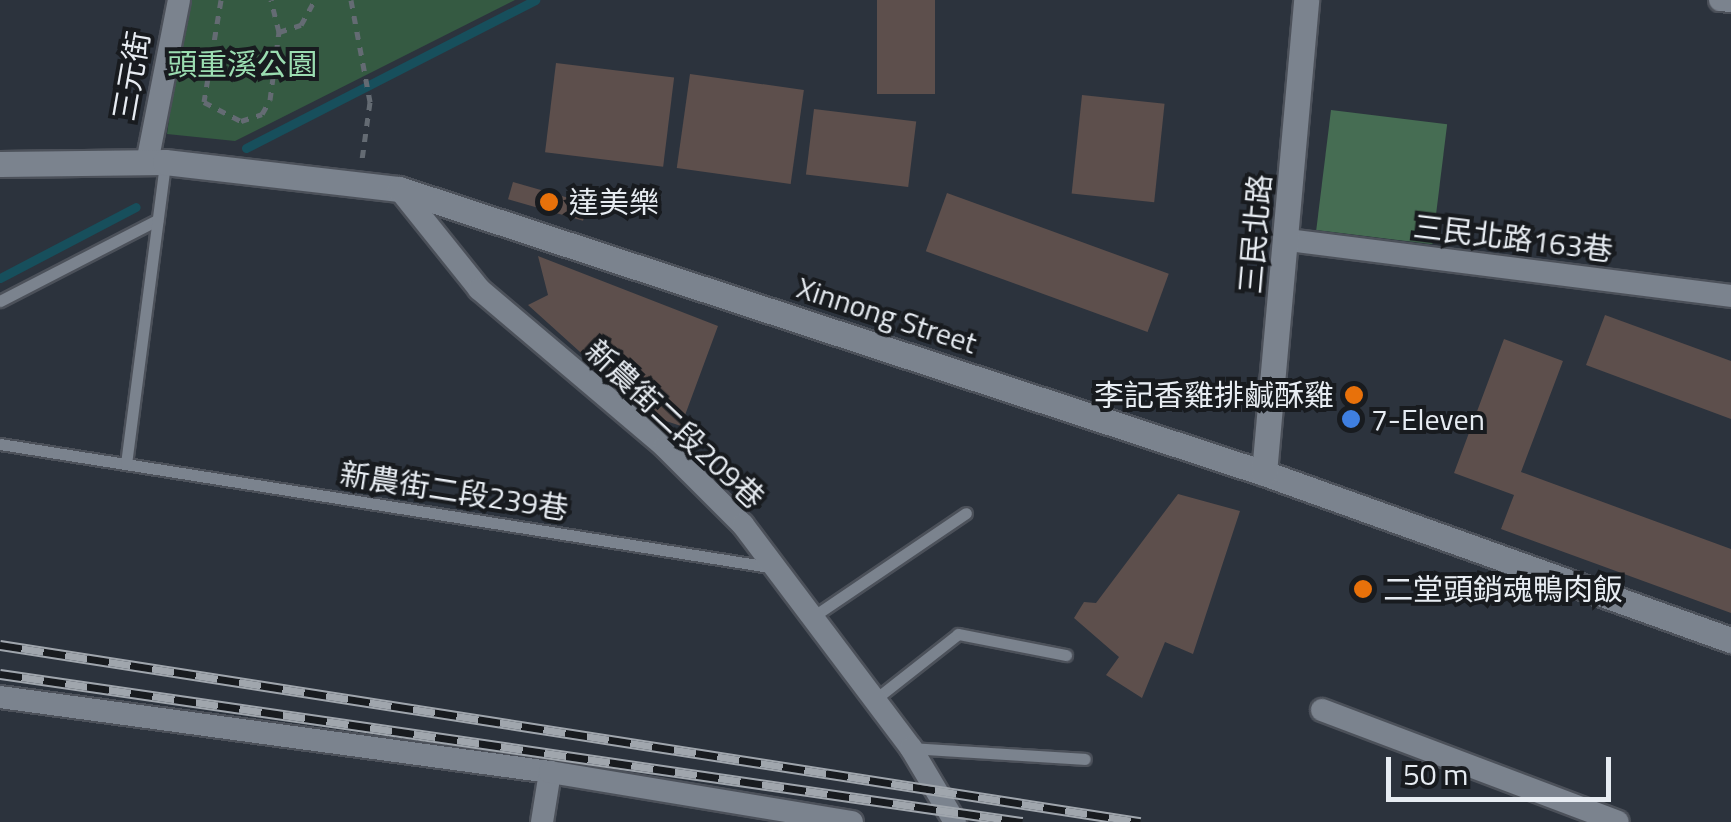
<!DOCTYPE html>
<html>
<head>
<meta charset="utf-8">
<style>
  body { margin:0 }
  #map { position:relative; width:1731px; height:822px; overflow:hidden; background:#2c333d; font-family:"Titillium Web","Noto Sans TC",sans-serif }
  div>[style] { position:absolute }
  .green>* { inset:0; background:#355a42 }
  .forest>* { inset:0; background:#466d53; transform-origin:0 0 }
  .stream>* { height:9px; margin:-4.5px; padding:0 4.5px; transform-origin:4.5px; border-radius:4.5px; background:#174f5c }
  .building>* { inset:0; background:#5d4f4c; transform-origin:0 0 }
  .path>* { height:5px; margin-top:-2.5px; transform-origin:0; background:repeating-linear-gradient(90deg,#646b73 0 8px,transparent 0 16px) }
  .roads { filter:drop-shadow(2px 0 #4c515a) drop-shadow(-2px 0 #4c515a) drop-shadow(0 2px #4c515a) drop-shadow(0 -2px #4c515a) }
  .service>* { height:11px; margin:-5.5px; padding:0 5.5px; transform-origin:5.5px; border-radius:5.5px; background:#7b838e }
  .minor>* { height:22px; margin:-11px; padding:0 11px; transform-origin:11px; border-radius:11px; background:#7b838e }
  .tertiary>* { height:25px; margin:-12.5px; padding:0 12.5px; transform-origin:12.5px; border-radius:12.5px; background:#7b838e }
  .rail>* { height:11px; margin-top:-5.5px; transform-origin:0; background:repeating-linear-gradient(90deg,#181b1f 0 22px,#a0a6ad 0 44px); box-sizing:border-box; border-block:2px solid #a0a6ad }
  .dots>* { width:28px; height:28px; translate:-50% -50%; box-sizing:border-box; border:5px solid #181b1f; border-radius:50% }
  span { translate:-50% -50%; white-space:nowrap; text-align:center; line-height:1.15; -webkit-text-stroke:8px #181b1f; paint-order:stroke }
  .park-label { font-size:30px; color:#9bddb1 }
  .street-label { font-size:30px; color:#e7ecf2 }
  .poi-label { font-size:30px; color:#e7ecf2 }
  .left { translate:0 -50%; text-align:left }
  .right { translate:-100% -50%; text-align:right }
  .scale { position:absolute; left:1386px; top:757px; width:225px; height:45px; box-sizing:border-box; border:5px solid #e7ecf2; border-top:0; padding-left:12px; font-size:30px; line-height:35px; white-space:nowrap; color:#e7ecf2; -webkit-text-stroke:8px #181b1f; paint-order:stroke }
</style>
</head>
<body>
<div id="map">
  <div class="green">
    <div style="clip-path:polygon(186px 0,515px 0,235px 141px,167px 134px)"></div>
  </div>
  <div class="forest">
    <div style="left:1331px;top:110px;width:117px;height:121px;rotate:7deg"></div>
  </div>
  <div class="stream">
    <div style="left:246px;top:148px;width:325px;rotate:-27.1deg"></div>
    <div style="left:0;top:278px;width:153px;rotate:-27.6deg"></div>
  </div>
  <div class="building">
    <div style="left:877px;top:0;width:58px;height:94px"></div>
    <div style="left:556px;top:63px;width:119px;height:90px;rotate:7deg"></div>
    <div style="left:690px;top:74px;width:115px;height:95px;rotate:8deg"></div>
    <div style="left:1082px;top:95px;width:83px;height:99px;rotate:6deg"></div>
    <div style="left:814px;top:109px;width:103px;height:66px;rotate:7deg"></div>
    <div style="left:513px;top:182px;width:78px;height:18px;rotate:16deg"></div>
    <div style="left:947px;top:193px;width:236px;height:62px;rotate:20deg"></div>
    <div style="clip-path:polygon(538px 256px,718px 326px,681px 426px,651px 416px,528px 305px,548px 295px)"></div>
    <div style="clip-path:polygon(1605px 315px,1731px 361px,1731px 419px,1586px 365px)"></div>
    <div style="clip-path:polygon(1504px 339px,1563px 361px,1521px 472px,1731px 549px,1731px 613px,1501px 529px,1514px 495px,1454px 473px)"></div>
    <div style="clip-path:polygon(1178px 494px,1240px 511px,1193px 654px,1165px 642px,1142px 698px,1106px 675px,1119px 657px,1074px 618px,1084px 602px,1096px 603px)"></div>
  </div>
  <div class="path">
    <div style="left:221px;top:0;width:103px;rotate:99.5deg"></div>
    <div style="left:204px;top:102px;width:42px;rotate:27.2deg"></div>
    <div style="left:241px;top:121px;width:22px;rotate:-18deg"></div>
    <div style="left:262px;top:114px;width:16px;rotate:-60deg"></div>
    <div style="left:270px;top:100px;width:69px;rotate:-82.5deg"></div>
    <div style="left:279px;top:32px;width:33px;rotate:-104deg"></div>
    <div style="left:351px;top:0;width:104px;rotate:79.4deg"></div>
    <div style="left:370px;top:102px;width:59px;rotate:97.9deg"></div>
    <div style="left:279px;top:32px;width:23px;rotate:-18deg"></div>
    <div style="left:301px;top:25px;width:29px;rotate:-61deg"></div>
  </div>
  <div class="roads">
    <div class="service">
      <div style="left:0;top:301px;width:177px;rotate:-27.3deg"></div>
      <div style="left:0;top:444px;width:780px;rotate:9.08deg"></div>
      <div style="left:126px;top:464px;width:305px;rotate:-82.6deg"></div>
      <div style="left:811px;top:618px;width:187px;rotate:-34.1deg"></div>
      <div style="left:873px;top:701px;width:108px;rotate:-38.2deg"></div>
      <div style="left:958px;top:634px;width:110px;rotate:11deg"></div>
      <div style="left:911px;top:748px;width:174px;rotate:3.6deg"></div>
    </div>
    <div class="minor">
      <div style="left:1720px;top:0;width:11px;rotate:5deg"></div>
      <div style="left:147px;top:163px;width:166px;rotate:-78.9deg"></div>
      <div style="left:399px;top:189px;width:128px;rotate:51.3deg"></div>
      <div style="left:479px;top:289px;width:244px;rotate:40.3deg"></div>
      <div style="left:665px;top:447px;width:110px;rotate:45deg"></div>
      <div style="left:743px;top:525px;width:279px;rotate:53deg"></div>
      <div style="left:911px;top:748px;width:86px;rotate:59.3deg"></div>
      <div style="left:1288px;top:240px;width:447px;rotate:7.2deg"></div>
      <div style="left:0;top:697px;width:555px;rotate:7.77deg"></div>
      <div style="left:1322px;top:710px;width:316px;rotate:20.7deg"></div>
      <div style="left:542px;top:822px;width:51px;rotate:-80.9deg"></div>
      <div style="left:550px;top:772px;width:306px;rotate:9.4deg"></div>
    </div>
    <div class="tertiary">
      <div style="left:0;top:164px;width:165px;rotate:-0.7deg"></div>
      <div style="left:165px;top:162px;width:236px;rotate:6.6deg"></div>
      <div style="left:399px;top:189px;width:910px;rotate:18.18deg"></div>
      <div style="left:1264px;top:473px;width:496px;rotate:19.7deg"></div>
      <div style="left:1264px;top:473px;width:475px;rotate:-84.9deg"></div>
    </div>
  </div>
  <div class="rail">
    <div style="left:0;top:645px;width:1154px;rotate:8.83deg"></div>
    <div style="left:0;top:674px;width:1033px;rotate:8.24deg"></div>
  </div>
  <div class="dots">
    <div style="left:549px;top:202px;background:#e8710a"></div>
    <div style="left:1354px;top:395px;background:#e8710a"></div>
    <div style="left:1351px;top:419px;background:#3f7fe0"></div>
    <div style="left:1363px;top:589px;background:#e8710a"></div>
  </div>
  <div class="park-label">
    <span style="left:242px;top:64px">頭重溪公園</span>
  </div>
  <div class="street-label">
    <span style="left:131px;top:76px;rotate:-80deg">三元街</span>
    <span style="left:1255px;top:234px;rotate:-85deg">三民北路</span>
    <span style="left:1513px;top:238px;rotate:7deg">三民北路163巷</span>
    <span style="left:887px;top:315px;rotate:18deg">Xinnong Street</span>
    <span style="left:675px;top:424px;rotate:43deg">新農街二段209巷</span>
    <span style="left:454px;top:491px;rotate:9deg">新農街二段239巷</span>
  </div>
  <div class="poi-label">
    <span class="left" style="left:569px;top:202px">達美樂</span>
    <span class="right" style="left:1334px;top:395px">李記香雞排鹹酥雞</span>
    <span class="left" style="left:1371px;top:419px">7-Eleven</span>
    <span class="left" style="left:1383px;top:589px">二堂頭銷魂鴨肉飯</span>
  </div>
  <div class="scale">50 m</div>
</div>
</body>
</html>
